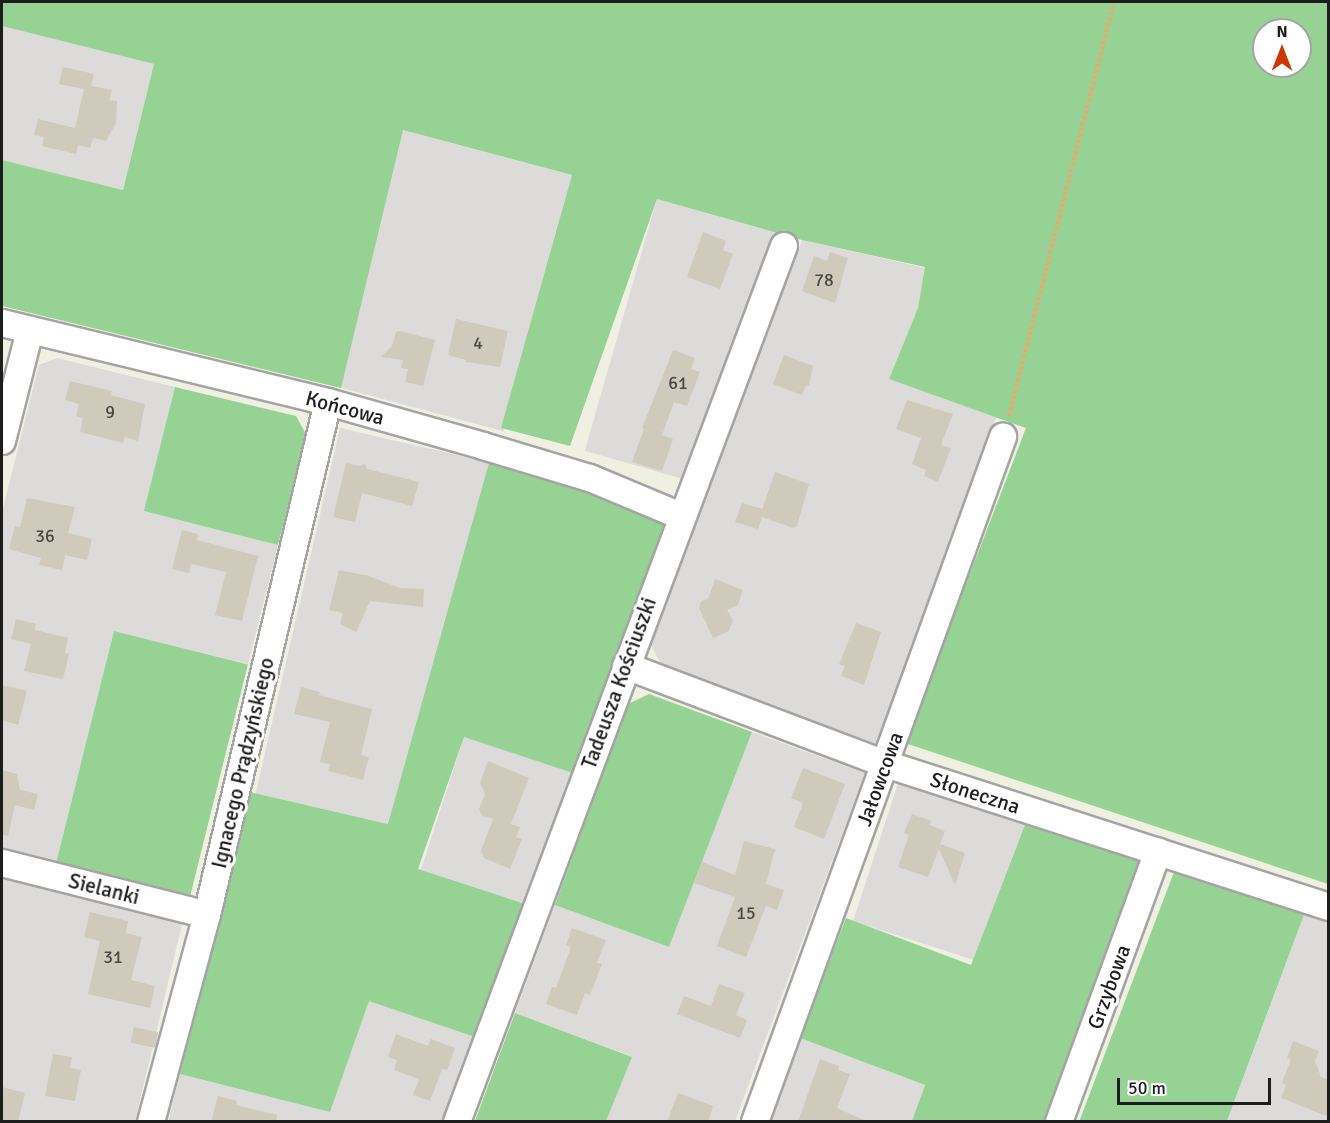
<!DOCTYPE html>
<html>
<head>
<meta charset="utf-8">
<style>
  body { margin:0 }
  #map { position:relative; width:1330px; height:1123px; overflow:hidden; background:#efefe2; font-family:Signika,sans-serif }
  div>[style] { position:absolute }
  .residential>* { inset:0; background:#dcdbda; transform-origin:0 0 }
  .forest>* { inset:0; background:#95d294; transform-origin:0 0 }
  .building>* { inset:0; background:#cfcabb; transform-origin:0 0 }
  .path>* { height:4px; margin-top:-2px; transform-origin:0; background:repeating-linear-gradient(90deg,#ffa064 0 3px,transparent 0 6px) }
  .roads { filter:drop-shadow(2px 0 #a4a4a4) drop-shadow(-2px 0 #a4a4a4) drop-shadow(0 2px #a4a4a4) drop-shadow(0 -2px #a4a4a4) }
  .minor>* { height:26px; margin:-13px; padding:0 13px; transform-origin:13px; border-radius:13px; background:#fff }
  span { translate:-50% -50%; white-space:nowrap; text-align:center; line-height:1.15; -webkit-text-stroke:6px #fff; paint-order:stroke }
  .number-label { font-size:18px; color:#4a4844 }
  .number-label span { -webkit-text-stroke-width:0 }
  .street-label { font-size:21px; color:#1d1d1d }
  .frame { position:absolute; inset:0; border:3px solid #1d1d1d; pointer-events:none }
  .north { position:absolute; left:1252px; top:18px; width:60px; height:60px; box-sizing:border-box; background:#fff; border:2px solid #a5a5a5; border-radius:50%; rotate:0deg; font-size:16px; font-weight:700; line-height:24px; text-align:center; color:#1d1d1d }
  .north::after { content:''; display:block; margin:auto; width:21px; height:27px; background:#cb3900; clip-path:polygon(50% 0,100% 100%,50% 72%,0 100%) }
  .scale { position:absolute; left:1117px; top:1078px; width:154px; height:27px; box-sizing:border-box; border:3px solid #1d1d1d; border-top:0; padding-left:8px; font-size:18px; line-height:21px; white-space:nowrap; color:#1d1d1d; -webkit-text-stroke:4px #fff; paint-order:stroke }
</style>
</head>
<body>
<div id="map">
  <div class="residential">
    <div style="clip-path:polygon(2px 26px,154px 64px,123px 190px,2px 160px)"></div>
    <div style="left:403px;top:130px;width:175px;height:265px;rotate:15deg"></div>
    <div style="left:657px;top:199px;width:122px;height:262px;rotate:16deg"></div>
    <div style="clip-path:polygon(802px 240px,925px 268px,918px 308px,889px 379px,996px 417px,879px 745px,661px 665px,651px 644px)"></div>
    <div style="clip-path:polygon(57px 358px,175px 387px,145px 511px,278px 545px,248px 664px,114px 631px,58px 862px,2px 849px,2px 512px,39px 365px)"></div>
    <div style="left:340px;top:428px;width:153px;height:375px;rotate:13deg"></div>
    <div style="clip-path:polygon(752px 732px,865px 773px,735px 1121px,606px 1121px,631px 1056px,515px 1013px,555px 905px,669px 947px)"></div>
    <div style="left:464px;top:737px;width:115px;height:140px;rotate:18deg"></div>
    <div style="left:898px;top:783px;width:134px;height:145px;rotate:18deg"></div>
    <div style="clip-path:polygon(2px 875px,183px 920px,135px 1121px,2px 1122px)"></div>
    <div style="clip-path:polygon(1305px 912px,1328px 921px,1328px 1121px,1227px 1122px)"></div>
    <div style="clip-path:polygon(369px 1000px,475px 1037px,444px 1121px,168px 1122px,180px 1074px,330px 1112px)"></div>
    <div style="clip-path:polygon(800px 1038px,925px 1085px,912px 1121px,770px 1122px)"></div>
  </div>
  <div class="forest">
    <div style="clip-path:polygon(evenodd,2px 2px,1328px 2px,1328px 884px,905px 743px,1026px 428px,889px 379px,918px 308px,925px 267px,802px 240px,657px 199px,570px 446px,501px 428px,572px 175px,403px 130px,341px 388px,2px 306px,2px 160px,123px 190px,154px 64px,2px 26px,2px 2px,1264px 30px,1300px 30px,1300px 66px,1264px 66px,1264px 30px)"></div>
    <div style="clip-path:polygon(175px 387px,296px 416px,306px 434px,278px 545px,144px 511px)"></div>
    <div style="clip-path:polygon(489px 463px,554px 479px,667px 521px,573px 773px,464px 737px,418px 869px,525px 904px,475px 1037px,369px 1001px,330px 1112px,180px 1074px,250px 792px,388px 824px)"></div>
    <div style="left:114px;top:631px;width:138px;height:238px;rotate:14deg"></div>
    <div style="clip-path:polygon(649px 694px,752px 732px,669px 947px,555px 905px,628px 704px)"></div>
    <div style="clip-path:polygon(1025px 825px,1142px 862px,1045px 1121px,912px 1121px,925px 1085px,800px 1038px,846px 918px,971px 965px)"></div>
    <div style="clip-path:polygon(1174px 872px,1305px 912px,1227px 1121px,1079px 1122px)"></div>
    <div style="clip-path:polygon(515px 1013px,632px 1057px,606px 1121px,475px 1121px)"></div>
  </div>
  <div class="building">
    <div style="clip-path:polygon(63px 67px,94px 74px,91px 86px,112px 90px,109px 100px,117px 101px,116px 123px,106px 141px,93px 138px,90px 148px,78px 145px,76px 154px,42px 146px,44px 137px,34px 135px,38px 119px,75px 128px,84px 89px,59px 84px)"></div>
    <div style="clip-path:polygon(703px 232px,726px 241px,723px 250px,733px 254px,720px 289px,687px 277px)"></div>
    <div style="clip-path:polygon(830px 252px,848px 258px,835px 303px,802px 291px,814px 256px,827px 261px)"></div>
    <div style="clip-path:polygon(456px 319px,508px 331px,500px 367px,466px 362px,466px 360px,448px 355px)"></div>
    <div style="clip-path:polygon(400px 331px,435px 340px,423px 386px,405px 382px,408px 369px,401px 368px,403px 360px,381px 357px,392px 346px,396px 332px)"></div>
    <div style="clip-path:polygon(673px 350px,695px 358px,691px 369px,700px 372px,687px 406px,674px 402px,662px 435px,673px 439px,662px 471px,632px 462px,644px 429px,642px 428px)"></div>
    <div style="clip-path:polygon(784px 355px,813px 366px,809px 385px,805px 387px,802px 395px,773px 384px)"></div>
    <div style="clip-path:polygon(70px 381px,112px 391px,111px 395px,145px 404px,138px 441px,125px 437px,123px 443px,80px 432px,83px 418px,76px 416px,79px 404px,65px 400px)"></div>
    <div style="clip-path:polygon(907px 400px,953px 414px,941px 445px,951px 448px,938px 482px,924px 476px,926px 470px,912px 464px,921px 438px,896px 429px)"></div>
    <div style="clip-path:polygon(346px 463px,360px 466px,365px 464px,367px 469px,419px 482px,412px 506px,362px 493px,355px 522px,333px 517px)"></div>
    <div style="clip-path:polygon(775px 472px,809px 484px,797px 526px,793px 528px,762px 517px,758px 529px,735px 522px,742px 503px,762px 509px)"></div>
    <div style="clip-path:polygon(27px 498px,75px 507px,68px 533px,92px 539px,87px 560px,65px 555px,62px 570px,39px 565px,41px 558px,9px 549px,15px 526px,20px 527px)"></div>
    <div style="clip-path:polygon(182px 530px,198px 534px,197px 540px,258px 556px,242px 621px,215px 615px,226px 572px,191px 564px,189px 573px,172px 569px)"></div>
    <div style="clip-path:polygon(339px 570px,369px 576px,400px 588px,424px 589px,423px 607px,370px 601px,356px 632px,340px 624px,343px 613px,329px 610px)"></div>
    <div style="clip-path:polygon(715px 579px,743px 590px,738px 605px,727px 610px,733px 620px,729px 631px,713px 638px,699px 608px,701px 601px,708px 599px)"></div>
    <div style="clip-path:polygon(16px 619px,36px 624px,35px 630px,68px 638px,65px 653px,69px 654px,63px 679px,24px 671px,31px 644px,11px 639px)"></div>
    <div style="clip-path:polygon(856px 623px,881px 632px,864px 685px,841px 676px,845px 666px,839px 664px)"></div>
    <div style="clip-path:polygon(2px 685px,27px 691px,18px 725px,2px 720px)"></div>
    <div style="clip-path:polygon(301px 687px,320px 692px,319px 695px,372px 709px,361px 755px,369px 757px,363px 780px,328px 771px,330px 764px,320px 762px,330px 722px,294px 714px)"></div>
    <div style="clip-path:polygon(488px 761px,529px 778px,511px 824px,520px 827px,516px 837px,522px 839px,510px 869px,484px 858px,481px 851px,493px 819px,482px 816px,479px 809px,485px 794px,480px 783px)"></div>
    <div style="clip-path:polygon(803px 768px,845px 784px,824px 839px,794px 827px,803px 803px,791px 798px)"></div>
    <div style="clip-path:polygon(2px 770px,17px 774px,20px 790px,38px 794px,34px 810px,15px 805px,8px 836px,2px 835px)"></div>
    <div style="clip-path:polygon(912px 814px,931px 821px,930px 825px,945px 831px,940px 844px,965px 853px,955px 885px,939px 849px,928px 877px,898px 867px,909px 835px,904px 833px)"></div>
    <div style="clip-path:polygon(744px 841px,775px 849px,766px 884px,784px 890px,777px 910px,766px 906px,746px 957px,717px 946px,735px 897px,694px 883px,702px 862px,735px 875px)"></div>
    <div style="clip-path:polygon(90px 912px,128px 921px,126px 933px,142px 937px,131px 980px,155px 986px,150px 1008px,88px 994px,100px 941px,84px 937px)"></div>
    <div style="clip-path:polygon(572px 928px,606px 940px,597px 963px,602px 964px,590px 995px,585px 993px,577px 1015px,546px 1004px,552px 987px,556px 988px,571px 947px,566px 945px)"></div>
    <div style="clip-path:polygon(719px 984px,745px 993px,736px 1015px,747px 1020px,740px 1038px,677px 1014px,684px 996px,711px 1006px)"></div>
    <div style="left:134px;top:1027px;width:25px;height:16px;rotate:12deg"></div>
    <div style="clip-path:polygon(396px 1034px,428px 1046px,431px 1039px,455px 1048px,447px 1070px,442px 1069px,430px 1101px,413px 1095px,419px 1079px,394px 1070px,397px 1060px,388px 1057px)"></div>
    <div style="clip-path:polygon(1293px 1041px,1319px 1051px,1315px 1061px,1321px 1077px,1329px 1080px,1329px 1117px,1281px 1098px,1286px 1085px,1282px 1083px,1291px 1059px,1287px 1058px)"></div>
    <div style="clip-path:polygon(53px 1054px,72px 1057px,70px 1068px,81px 1070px,75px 1101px,45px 1096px)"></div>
    <div style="clip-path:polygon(820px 1059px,839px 1066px,838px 1070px,850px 1074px,837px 1108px,868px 1122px,798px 1122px)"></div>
    <div style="clip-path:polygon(2px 1087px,25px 1093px,18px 1122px,2px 1122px)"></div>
    <div style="clip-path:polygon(678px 1093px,713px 1106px,708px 1122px,667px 1122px)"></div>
    <div style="clip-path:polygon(218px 1096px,237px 1101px,236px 1105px,277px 1115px,276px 1122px,211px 1122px)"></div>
  </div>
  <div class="path">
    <div style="left:1009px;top:416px;width:427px;rotate:-75.8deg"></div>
  </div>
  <div class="roads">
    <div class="minor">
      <div style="left:2px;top:323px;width:335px;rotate:13.6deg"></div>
      <div style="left:328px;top:402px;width:161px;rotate:15.8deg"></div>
      <div style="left:483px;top:446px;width:112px;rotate:16.7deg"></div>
      <div style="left:590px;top:478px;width:99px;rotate:22.7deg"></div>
      <div style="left:2px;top:441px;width:114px;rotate:-75.8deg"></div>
      <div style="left:626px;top:666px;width:278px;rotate:20.7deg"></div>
      <div style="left:886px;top:764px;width:465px;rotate:17.9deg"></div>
      <div style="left:2px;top:863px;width:211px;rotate:14.2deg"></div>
      <div style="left:151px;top:1122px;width:214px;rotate:-74.9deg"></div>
      <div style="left:207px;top:915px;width:527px;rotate:-76.73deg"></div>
      <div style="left:457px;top:1122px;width:935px;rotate:-69.53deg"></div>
      <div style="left:755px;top:1122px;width:729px;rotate:-70.1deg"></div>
      <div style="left:1059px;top:1122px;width:288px;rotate:-69.9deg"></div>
    </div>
  </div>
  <div class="number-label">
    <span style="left:824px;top:280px">78</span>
    <span style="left:478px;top:343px">4</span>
    <span style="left:678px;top:383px">61</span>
    <span style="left:110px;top:412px">9</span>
    <span style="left:45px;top:536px">36</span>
    <span style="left:746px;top:913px">15</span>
    <span style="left:113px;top:957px">31</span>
  </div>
  <div class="street-label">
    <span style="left:345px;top:408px;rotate:15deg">Końcowa</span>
    <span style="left:619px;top:683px;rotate:-70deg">Tadeusza Kościuszki</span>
    <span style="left:243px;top:763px;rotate:-77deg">Ignacego Prądzyńskiego</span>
    <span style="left:880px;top:779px;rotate:-70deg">Jałowcowa</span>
    <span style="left:975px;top:793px;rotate:18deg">Słoneczna</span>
    <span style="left:104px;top:889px;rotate:14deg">Sielanki</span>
    <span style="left:1109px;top:987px;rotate:-70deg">Grzybowa</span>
  </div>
  <div class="frame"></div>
  <div class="north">N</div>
  <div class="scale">50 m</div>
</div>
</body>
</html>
